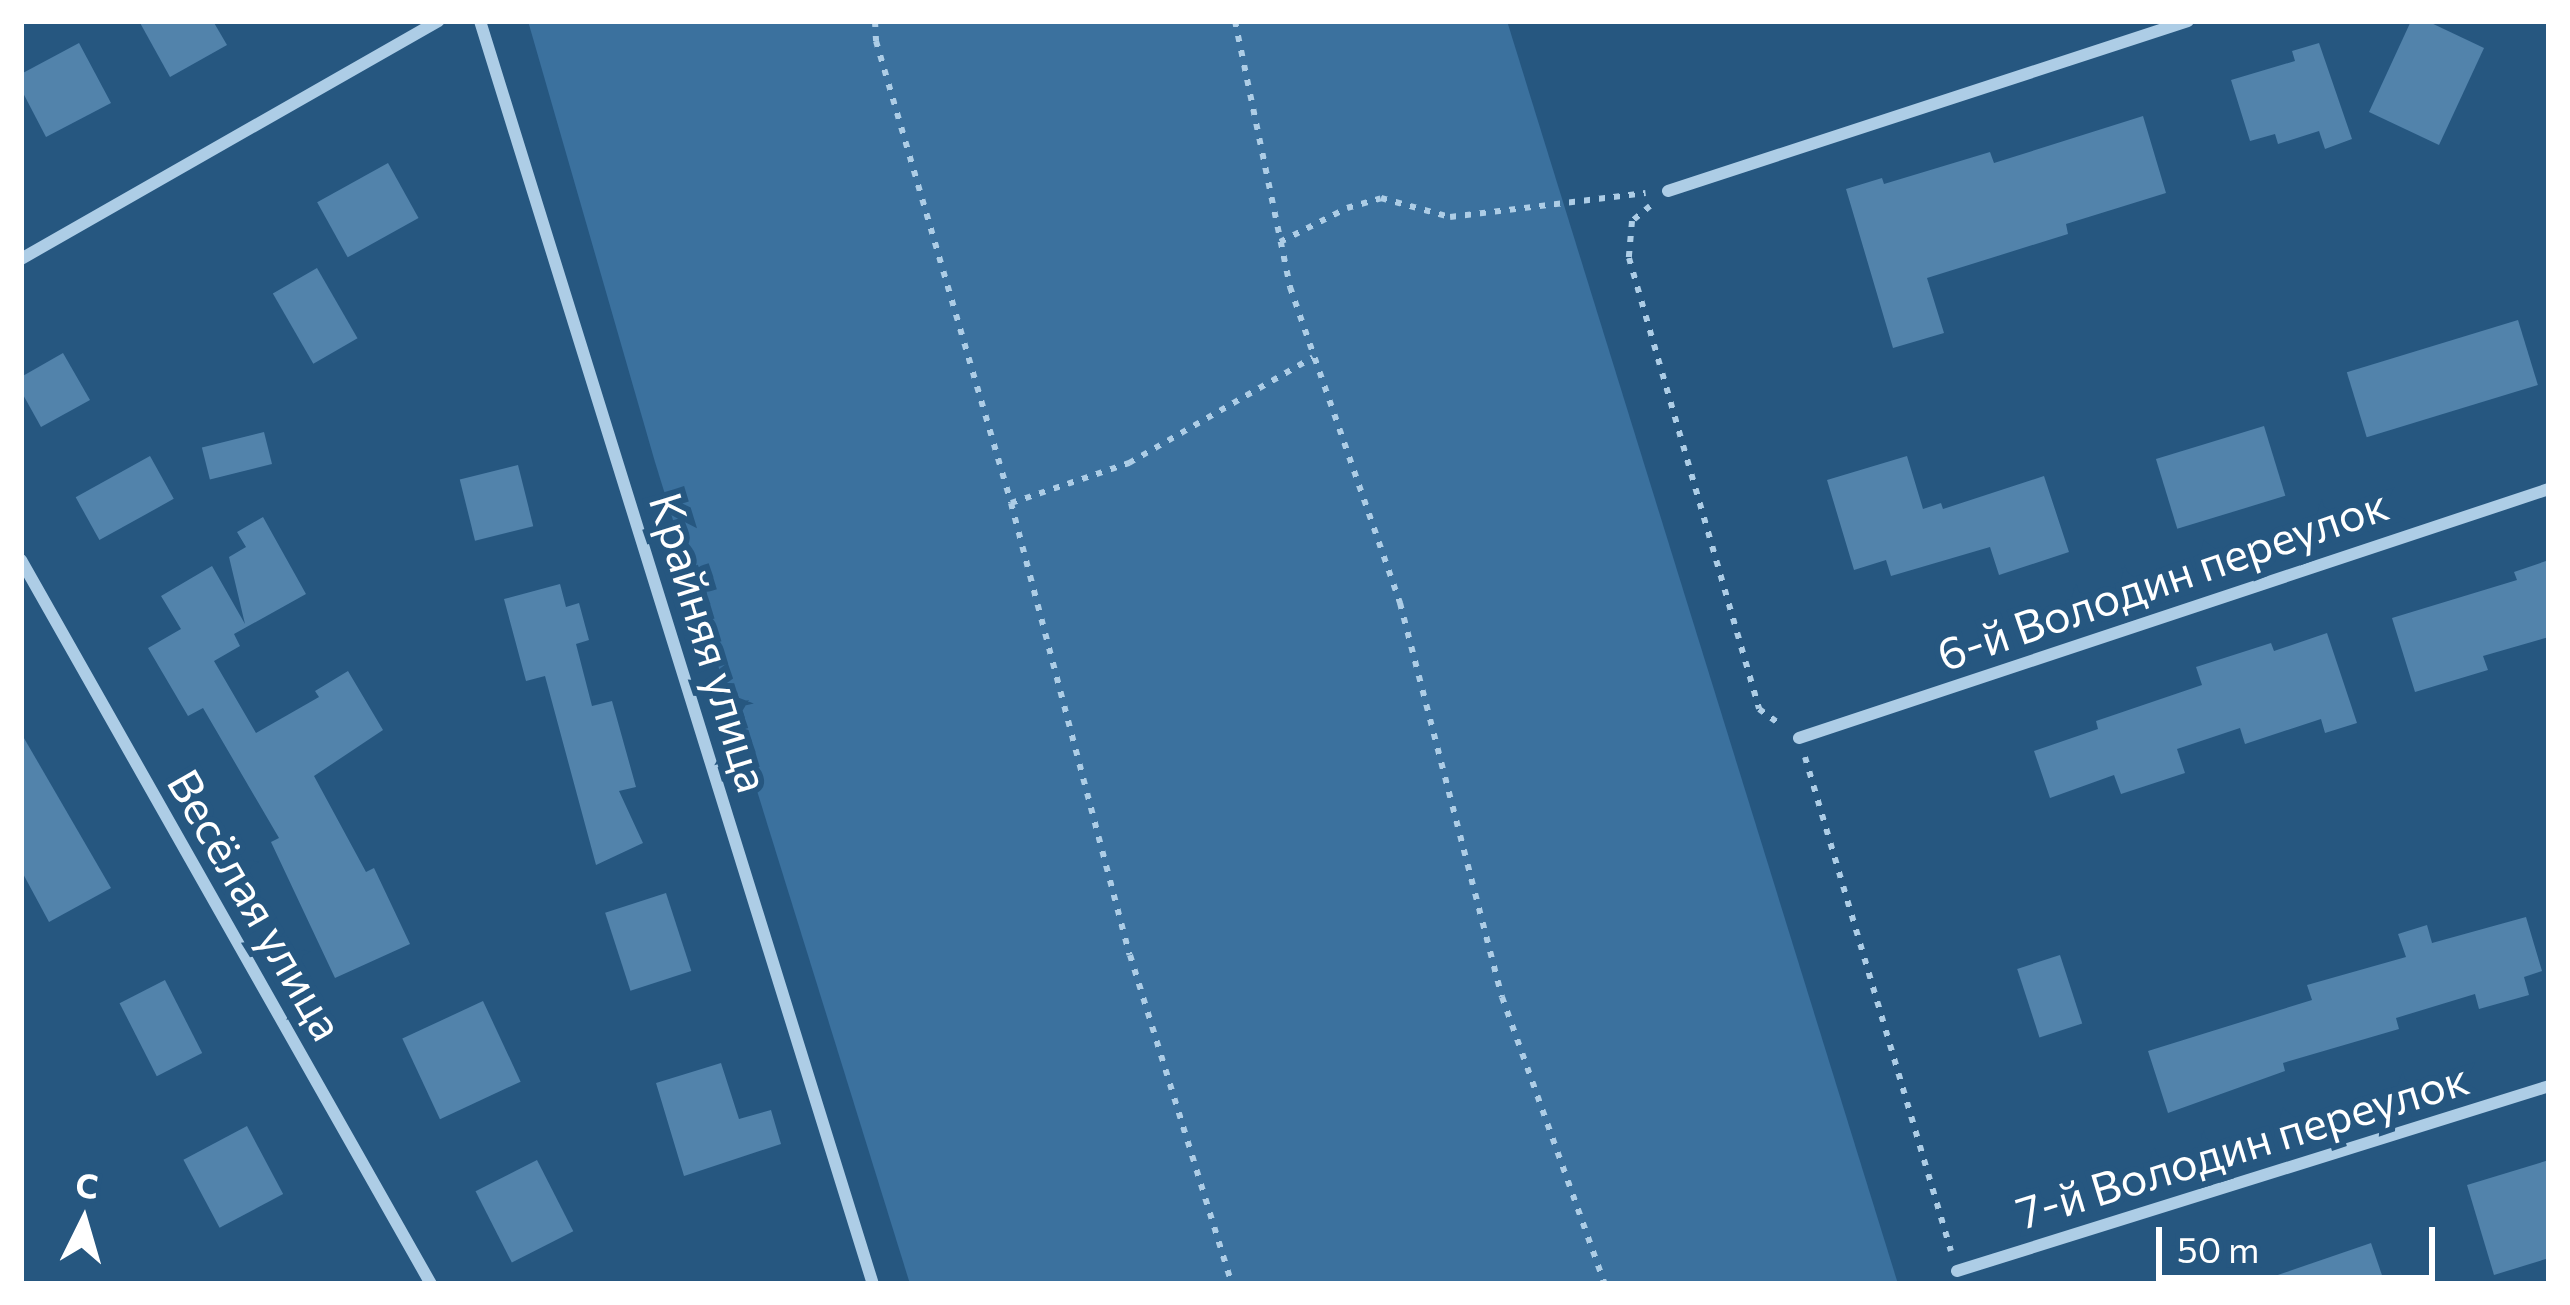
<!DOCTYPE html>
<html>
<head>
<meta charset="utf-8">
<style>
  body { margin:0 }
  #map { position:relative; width:2570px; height:1305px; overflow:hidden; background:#265780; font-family:Commissioner,sans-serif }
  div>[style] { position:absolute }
  .green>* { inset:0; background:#3b719e }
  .building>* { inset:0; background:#5283ab; transform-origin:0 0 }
  .path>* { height:6px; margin-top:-3px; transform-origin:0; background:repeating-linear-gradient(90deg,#adcde6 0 6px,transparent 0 15px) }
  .street>* { height:12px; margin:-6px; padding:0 6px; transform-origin:6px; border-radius:6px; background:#adcde6 }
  span { translate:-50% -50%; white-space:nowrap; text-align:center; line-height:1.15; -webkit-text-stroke:12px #265780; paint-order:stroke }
  .street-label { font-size:45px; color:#fff }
  .frame { position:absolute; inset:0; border:24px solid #fff; pointer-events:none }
  .north { position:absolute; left:24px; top:1161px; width:120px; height:120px; -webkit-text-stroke:9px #265780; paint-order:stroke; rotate:5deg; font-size:33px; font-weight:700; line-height:48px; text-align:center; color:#fff }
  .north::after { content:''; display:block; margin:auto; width:42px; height:54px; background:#fff; clip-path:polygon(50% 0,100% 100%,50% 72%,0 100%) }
  .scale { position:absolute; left:2156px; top:1227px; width:279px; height:54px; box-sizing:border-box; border:6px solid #fff; border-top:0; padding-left:15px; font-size:36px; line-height:42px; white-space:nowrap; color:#fff; -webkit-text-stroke:9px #265780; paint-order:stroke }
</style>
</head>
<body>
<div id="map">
  <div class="green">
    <div style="clip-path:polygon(528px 21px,1507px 21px,1898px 1284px,910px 1284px,655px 462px)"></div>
  </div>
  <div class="building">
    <div style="clip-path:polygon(139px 21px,213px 21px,227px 45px,170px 77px)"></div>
    <div style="clip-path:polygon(2411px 21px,2427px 21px,2484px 48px,2439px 145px,2369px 112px)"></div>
    <div style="clip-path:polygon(79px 43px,111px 103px,46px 137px,21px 89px,21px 74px)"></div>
    <div style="clip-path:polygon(2319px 43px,2352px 139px,2325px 149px,2319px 131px,2278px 144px,2275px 134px,2250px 141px,2231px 80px,2295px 61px,2292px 51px)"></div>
    <div style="clip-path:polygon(2143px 116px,2166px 193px,2066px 224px,2068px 234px,1927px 278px,1944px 333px,1893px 348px,1846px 189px,1882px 178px,1884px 184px,1990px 152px,1994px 163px)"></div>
    <div style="left:388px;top:163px;width:63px;height:81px;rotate:61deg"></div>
    <div style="left:317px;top:268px;width:81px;height:51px;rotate:60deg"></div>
    <div style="left:2518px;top:320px;width:68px;height:179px;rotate:73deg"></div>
    <div style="clip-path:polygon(63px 353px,90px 400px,41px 427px,21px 391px,21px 377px)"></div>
    <div style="left:2264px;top:426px;width:73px;height:113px;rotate:73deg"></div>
    <div style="left:264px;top:432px;width:33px;height:64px;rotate:76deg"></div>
    <div style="left:150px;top:456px;width:49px;height:85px;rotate:61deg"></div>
    <div style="clip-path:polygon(1907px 456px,1923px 509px,1941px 503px,1943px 509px,2044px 476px,2069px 552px,1999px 575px,1990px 547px,1891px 576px,1886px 560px,1854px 570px,1827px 480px)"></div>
    <div style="left:518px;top:465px;width:63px;height:60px;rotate:76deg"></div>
    <div style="clip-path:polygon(263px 517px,306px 594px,234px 634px,240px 646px,214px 661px,256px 733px,319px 697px,315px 691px,348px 671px,383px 730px,314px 776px,366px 872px,374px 868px,410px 944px,335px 978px,271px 842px,279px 838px,203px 708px,188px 716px,148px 648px,181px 629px,161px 596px,212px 566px,245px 624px,229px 557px,246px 547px,237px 532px)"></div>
    <div style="clip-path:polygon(2549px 560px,2549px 637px,2483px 656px,2488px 670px,2415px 692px,2392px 618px,2517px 580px,2514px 572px)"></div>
    <div style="clip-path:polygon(560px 584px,566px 607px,579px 603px,589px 640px,576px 644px,592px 706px,612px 701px,636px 787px,619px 791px,643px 843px,596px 865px,545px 676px,526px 681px,504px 599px)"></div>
    <div style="clip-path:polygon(2327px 633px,2357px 723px,2325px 733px,2321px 719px,2245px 744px,2240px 728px,2177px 749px,2185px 773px,2121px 794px,2114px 775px,2050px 798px,2034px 751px,2098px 729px,2096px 721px,2202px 685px,2196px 667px,2271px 643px,2274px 651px)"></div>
    <div style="clip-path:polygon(21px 733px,111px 888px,49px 922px,21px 870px)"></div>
    <div style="left:666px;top:893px;width:82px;height:64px;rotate:72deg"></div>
    <div style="clip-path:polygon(2526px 917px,2542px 971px,2524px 977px,2529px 995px,2479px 1009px,2475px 994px,2396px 1018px,2399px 1029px,2283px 1063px,2285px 1071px,2168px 1113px,2148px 1051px,2312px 1000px,2307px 985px,2406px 957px,2398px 934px,2427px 925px,2432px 943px)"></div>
    <div style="left:2060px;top:955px;width:72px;height:45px;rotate:72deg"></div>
    <div style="left:165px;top:980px;width:82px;height:51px;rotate:63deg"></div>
    <div style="left:483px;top:1001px;width:89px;height:89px;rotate:65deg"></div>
    <div style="clip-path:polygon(721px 1063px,739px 1119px,771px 1110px,781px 1144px,684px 1176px,656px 1083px)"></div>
    <div style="left:247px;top:1126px;width:77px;height:72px;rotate:62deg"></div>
    <div style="left:537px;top:1160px;width:80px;height:69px;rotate:63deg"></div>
    <div style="clip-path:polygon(2549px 1160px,2549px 1258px,2494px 1275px,2467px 1185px)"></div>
    <div style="clip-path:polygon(2371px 1243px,2385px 1284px,2267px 1284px,2266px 1279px)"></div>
  </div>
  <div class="path">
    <div style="left:875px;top:21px;width:20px;rotate:87deg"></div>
    <div style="left:876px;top:41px;width:481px;rotate:73.7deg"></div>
    <div style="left:1011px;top:503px;width:467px;rotate:75.3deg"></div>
    <div style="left:1130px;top:955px;width:344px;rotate:72.8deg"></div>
    <div style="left:1235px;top:21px;width:272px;rotate:78.3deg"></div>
    <div style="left:1290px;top:287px;width:335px;rotate:70.8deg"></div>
    <div style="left:1400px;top:603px;width:407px;rotate:75.5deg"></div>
    <div style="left:1502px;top:997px;width:305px;rotate:70.3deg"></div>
    <div style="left:1650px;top:206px;width:23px;rotate:140deg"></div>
    <div style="left:1632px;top:221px;width:37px;rotate:95deg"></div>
    <div style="left:1629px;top:258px;width:469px;rotate:73.9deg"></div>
    <div style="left:1759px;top:709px;width:26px;rotate:36deg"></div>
    <div style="left:1280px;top:242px;width:75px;rotate:-26.9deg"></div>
    <div style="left:1347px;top:208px;width:35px;rotate:-16deg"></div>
    <div style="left:1381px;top:198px;width:72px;rotate:15.4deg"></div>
    <div style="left:1450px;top:217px;width:197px;rotate:-7deg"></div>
    <div style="left:1011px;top:503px;width:125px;rotate:-18.7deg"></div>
    <div style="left:1129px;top:463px;width:212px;rotate:-29.9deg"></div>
    <div style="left:1805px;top:757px;width:515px;rotate:73.54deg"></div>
  </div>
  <div class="street">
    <div style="left:480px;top:21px;width:1323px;rotate:72.72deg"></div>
    <div style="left:1668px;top:191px;width:547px;rotate:-18.1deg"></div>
    <div style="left:21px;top:259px;width:481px;rotate:-29.7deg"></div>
    <div style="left:21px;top:560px;width:832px;rotate:60.48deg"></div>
    <div style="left:1799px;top:738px;width:790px;rotate:-18.37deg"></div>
    <div style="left:1957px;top:1271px;width:620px;rotate:-17.35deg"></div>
  </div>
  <div class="street-label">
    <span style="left:2162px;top:578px;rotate:-19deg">6-й Володин переулок</span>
    <span style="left:711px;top:642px;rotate:73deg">Крайняя улица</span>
    <span style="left:257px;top:904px;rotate:60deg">Весёлая улица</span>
    <span style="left:2242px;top:1144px;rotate:-17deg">7-й Володин переулок</span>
  </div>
  <div class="frame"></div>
  <div class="north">С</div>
  <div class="scale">50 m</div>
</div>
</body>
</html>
